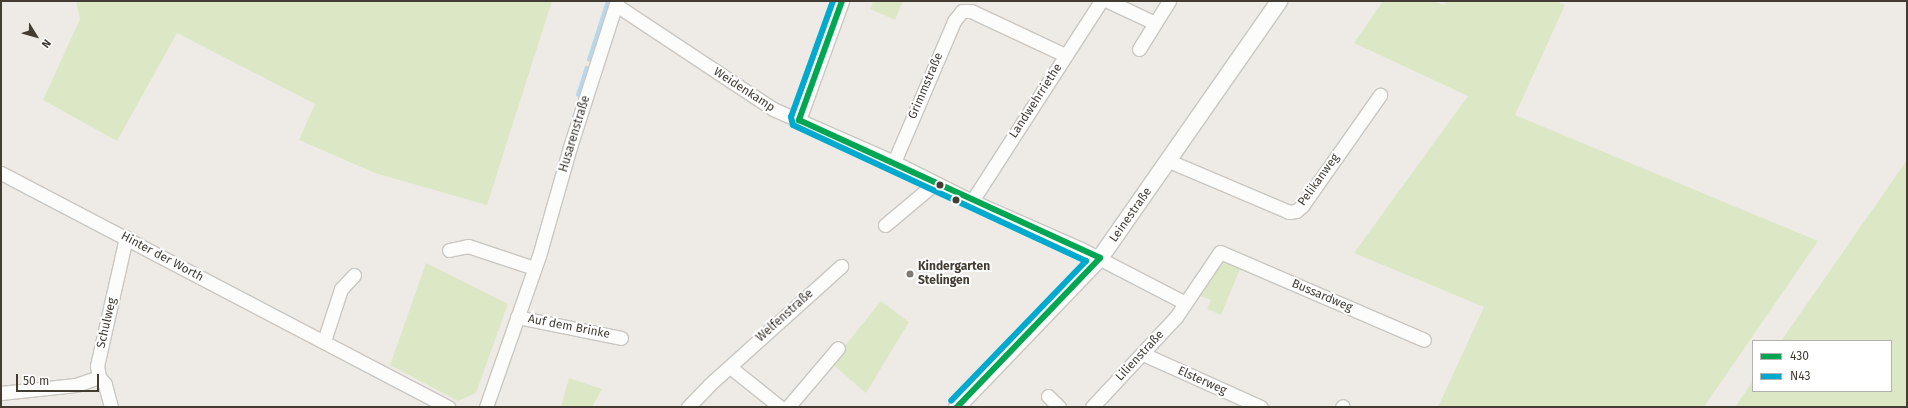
<!DOCTYPE html>
<html>
<head>
<meta charset="utf-8">
<style>
  body { margin:0 }
  #map { position:relative; width:1908px; height:408px; overflow:hidden; background:#eeebe6; font-family:"Fira Sans",sans-serif }
  div>[style] { position:absolute }
  .green>* { inset:0; background:#dce8c5 }
  .stream>* { height:3.5px; margin:-1.75px; padding:0 1.75px; transform-origin:1.75px; border-radius:1.75px; background:#b5d8ed }
  .roads { filter:drop-shadow(1px 0 #cac7c2) drop-shadow(-1px 0 #cac7c2) drop-shadow(0 1px #cac7c2) drop-shadow(0 -1px #cac7c2) }
  .minor>* { height:13px; margin:-6.5px; padding:0 6.5px; transform-origin:6.5px; border-radius:6.5px; background:#fcfcfb }
  .tertiary>* { height:16px; margin:-8px; padding:0 8px; transform-origin:8px; border-radius:8px; background:#fcfcfb }
  .bus-1>* { height:6px; margin:-3px; padding:0 3px; transform-origin:3px; border-radius:3px; background:#00a651 }
  .bus-2>* { height:6px; margin:-3px; padding:0 3px; transform-origin:3px; border-radius:3px; background:#00a9ce }
  .dots>* { width:11px; height:11px; translate:-50% -50%; box-sizing:border-box; border:2px solid #fff; border-radius:50% }
  span { translate:-50% -50%; white-space:nowrap; text-align:center; line-height:1.15; -webkit-text-stroke:4px #fff; paint-order:stroke }
  .street-label { font-size:12px; color:#423c33 }
  .poi-label { font-size:12px; color:#423c33; font-weight:700 }
  .left { translate:0 -50%; text-align:left }
  .frame { position:absolute; inset:0; border:2px solid #423c33; pointer-events:none }
  .legend { position:absolute; left:1752px; top:340px; width:140px; height:52px; box-sizing:border-box; background:#fff; border:1px solid #b3b1ad; margin:0; padding:5px 7px; list-style:none; font-size:12px; color:#423c33 }
  .legend li { display:flex; align-items:center; gap:8px; height:20px }
  .legend b { width:20px; border:1px solid #b3b1ad }
  .north { position:absolute; left:16px; top:16px; width:40px; height:40px; -webkit-text-stroke:3px #fff; paint-order:stroke; rotate:127deg; font-size:11px; font-weight:700; line-height:16px; text-align:center; color:#423c33 }
  .north::after { content:''; display:block; margin:auto; width:14px; height:18px; background:#423c33; clip-path:polygon(50% 0,100% 100%,50% 72%,0 100%) }
  .scale { position:absolute; left:16px; top:374px; width:83px; height:18px; box-sizing:border-box; border:2px solid #423c33; border-top:0; padding-left:5px; font-size:12px; line-height:14px; white-space:nowrap; color:#423c33; -webkit-text-stroke:3px #fff; paint-order:stroke }
</style>
</head>
<body>
<div id="map">
  <div class="green">
    <div style="clip-path:polygon(76px 1px,552px 1px,487px 205px,375px 173px,299px 140px,315px 104px,177px 33px,117px 141px,43px 100px,80px 19px)"></div>
    <div style="clip-path:polygon(871px 1px,903px 1px,895px 20px,870px 9px,873px 2px)"></div>
    <div style="clip-path:polygon(1383px 1px,1432px 1px,1444px 5px,1447px 1px,1556px 1px,1565px 5px,1515px 115px,1818px 241px,1704px 407px,1438px 407px,1484px 307px,1354px 253px,1468px 96px,1354px 43px)"></div>
    <div style="clip-path:polygon(1907px 160px,1907px 407px,1735px 407px,1753px 381px,1753px 391px,1891px 391px,1891px 341px,1781px 341px)"></div>
    <div style="clip-path:polygon(1223px 262px,1240px 269px,1221px 315px,1207px 309px,1211px 300px,1200px 296px)"></div>
    <div style="clip-path:polygon(426px 263px,508px 304px,476px 393px,458px 401px,390px 365px)"></div>
    <div style="clip-path:polygon(881px 301px,909px 322px,866px 393px,831px 363px)"></div>
    <div style="clip-path:polygon(569px 378px,602px 389px,592px 407px,561px 407px)"></div>
  </div>
  <div class="stream">
    <div style="left:589px;top:60px;width:62px;rotate:-72.1deg"></div>
    <div style="left:578px;top:95px;width:28px;rotate:-72deg"></div>
  </div>
  <div class="roads">
    <div class="minor">
      <div style="left:1108px;top:1px;width:52px;rotate:25.1deg"></div>
      <div style="left:616px;top:5px;width:188px;rotate:33.5deg"></div>
      <div style="left:773px;top:109px;width:132px;rotate:23.7deg"></div>
      <div style="left:894px;top:162px;width:87px;rotate:26.6deg"></div>
      <div style="left:972px;top:201px;width:119px;rotate:23.8deg"></div>
      <div style="left:1081px;top:249px;width:117px;rotate:27.4deg"></div>
      <div style="left:1139px;top:49px;width:57px;rotate:-58deg"></div>
      <div style="left:799px;top:120px;width:127px;rotate:-70.1deg"></div>
      <div style="left:1169px;top:161px;width:130px;rotate:23deg"></div>
      <div style="left:1289px;top:212px;width:7px;rotate:-8deg"></div>
      <div style="left:1296px;top:211px;width:8px;rotate:-40deg"></div>
      <div style="left:1302px;top:206px;width:136px;rotate:-54.9deg"></div>
      <div style="left:894px;top:162px;width:153px;rotate:-66.9deg"></div>
      <div style="left:954px;top:21px;width:13px;rotate:-51deg"></div>
      <div style="left:962px;top:11px;width:9px"></div>
      <div style="left:971px;top:11px;width:104px;rotate:25.1deg"></div>
      <div style="left:1px;top:173px;width:505px;rotate:27.63deg"></div>
      <div style="left:972px;top:201px;width:238px;rotate:-57.2deg"></div>
      <div style="left:885px;top:225px;width:65px;rotate:-40deg"></div>
      <div style="left:449px;top:250px;width:19px;rotate:-12deg"></div>
      <div style="left:468px;top:246px;width:70px;rotate:18.4deg"></div>
      <div style="left:517px;top:317px;width:106px;rotate:11.4deg"></div>
      <div style="left:324px;top:341px;width:55px;rotate:-71.9deg"></div>
      <div style="left:341px;top:289px;width:19px;rotate:-47deg"></div>
      <div style="left:1143px;top:354px;width:129px;rotate:24.2deg"></div>
      <div style="left:730px;top:367px;width:64px;rotate:38.7deg"></div>
      <div style="left:1px;top:393px;width:75px;rotate:-6.1deg"></div>
      <div style="left:76px;top:385px;width:24px;rotate:-19deg"></div>
      <div style="left:1048px;top:396px;width:16px;rotate:45deg"></div>
      <div style="left:111px;top:407px;width:24px;rotate:-105deg"></div>
      <div style="left:105px;top:384px;width:9px;rotate:-131deg"></div>
      <div style="left:99px;top:377px;width:11px;rotate:-100deg"></div>
      <div style="left:97px;top:366px;width:132px;rotate:-77.3deg"></div>
      <div style="left:486px;top:407px;width:160px;rotate:-70.7deg"></div>
      <div style="left:539px;top:256px;width:113px;rotate:-74.1deg"></div>
      <div style="left:570px;top:147px;width:153px;rotate:-72.2deg"></div>
      <div style="left:688px;top:407px;width:30px;rotate:-46deg"></div>
      <div style="left:709px;top:385px;width:178px;rotate:-42deg"></div>
      <div style="left:788px;top:407px;width:77px;rotate:-49.7deg"></div>
      <div style="left:1092px;top:407px;width:123px;rotate:-47deg"></div>
      <div style="left:1176px;top:317px;width:78px;rotate:-55.9deg"></div>
      <div style="left:1220px;top:252px;width:222px;rotate:23.3deg"></div>
      <div style="left:1342px;top:407px;width:1px;rotate:-45deg"></div>
    </div>
    <div class="tertiary">
      <div style="left:957px;top:407px;width:207px;rotate:-46.2deg"></div>
      <div style="left:1100px;top:258px;width:313px;rotate:-55.1deg"></div>
    </div>
  </div>
  <div class="bus-1">
    <div style="left:842px;top:1px;width:127px;rotate:109.9deg"></div>
    <div style="left:799px;top:120px;width:331px;rotate:24.6deg"></div>
    <div style="left:1100px;top:258px;width:207px;rotate:133.8deg"></div>
  </div>
  <div class="bus-2">
    <div style="left:833px;top:1px;width:123px;rotate:109.9deg"></div>
    <div style="left:791px;top:117px;width:8px;rotate:76deg"></div>
    <div style="left:793px;top:125px;width:323px;rotate:24.9deg"></div>
    <div style="left:1086px;top:261px;width:194px;rotate:134deg"></div>
  </div>
  <div class="dots">
    <div style="left:940px;top:185px;background:#423c33"></div>
    <div style="left:956px;top:200px;background:#423c33"></div>
    <div style="left:910px;top:274px;background:#7e7972"></div>
  </div>
  <div class="street-label">
    <span style="left:926px;top:86px;rotate:-67deg">Grimmstraße</span>
    <span style="left:744px;top:90px;rotate:33deg">Weidenkamp</span>
    <span style="left:1036px;top:101px;rotate:-57deg">Landwehrriethe</span>
    <span style="left:575px;top:134px;rotate:-73deg">Husarenstraße</span>
    <span style="left:1319px;top:180px;rotate:-54deg">Pelikanweg</span>
    <span style="left:1131px;top:215px;rotate:-55deg">Leinestraße</span>
    <span style="left:162px;top:257px;rotate:28deg">Hinter der Worth</span>
    <span style="left:1322px;top:296px;rotate:23deg">Bussardweg</span>
    <span style="left:785px;top:316px;rotate:-42deg">Welfenstraße</span>
    <span style="left:107px;top:323px;rotate:-77deg">Schulweg</span>
    <span style="left:569px;top:327px;rotate:11deg">Auf dem Brinke</span>
    <span style="left:1140px;top:356px;rotate:-47deg">Lilienstraße</span>
    <span style="left:1202px;top:381px;rotate:24deg">Elsterweg</span>
  </div>
  <div class="poi-label">
    <span class="left" style="left:918px;top:274px">Kindergarten<br>Stelingen</span>
  </div>
  <div class="frame"></div>
  <ul class="legend">
  <li><b style="height:5px;background:#00a651"></b>430</li>
  <li><b style="height:5px;background:#00a9ce"></b>N43</li>
  </ul>
  <div class="north">N</div>
  <div class="scale">50 m</div>
</div>
</body>
</html>
